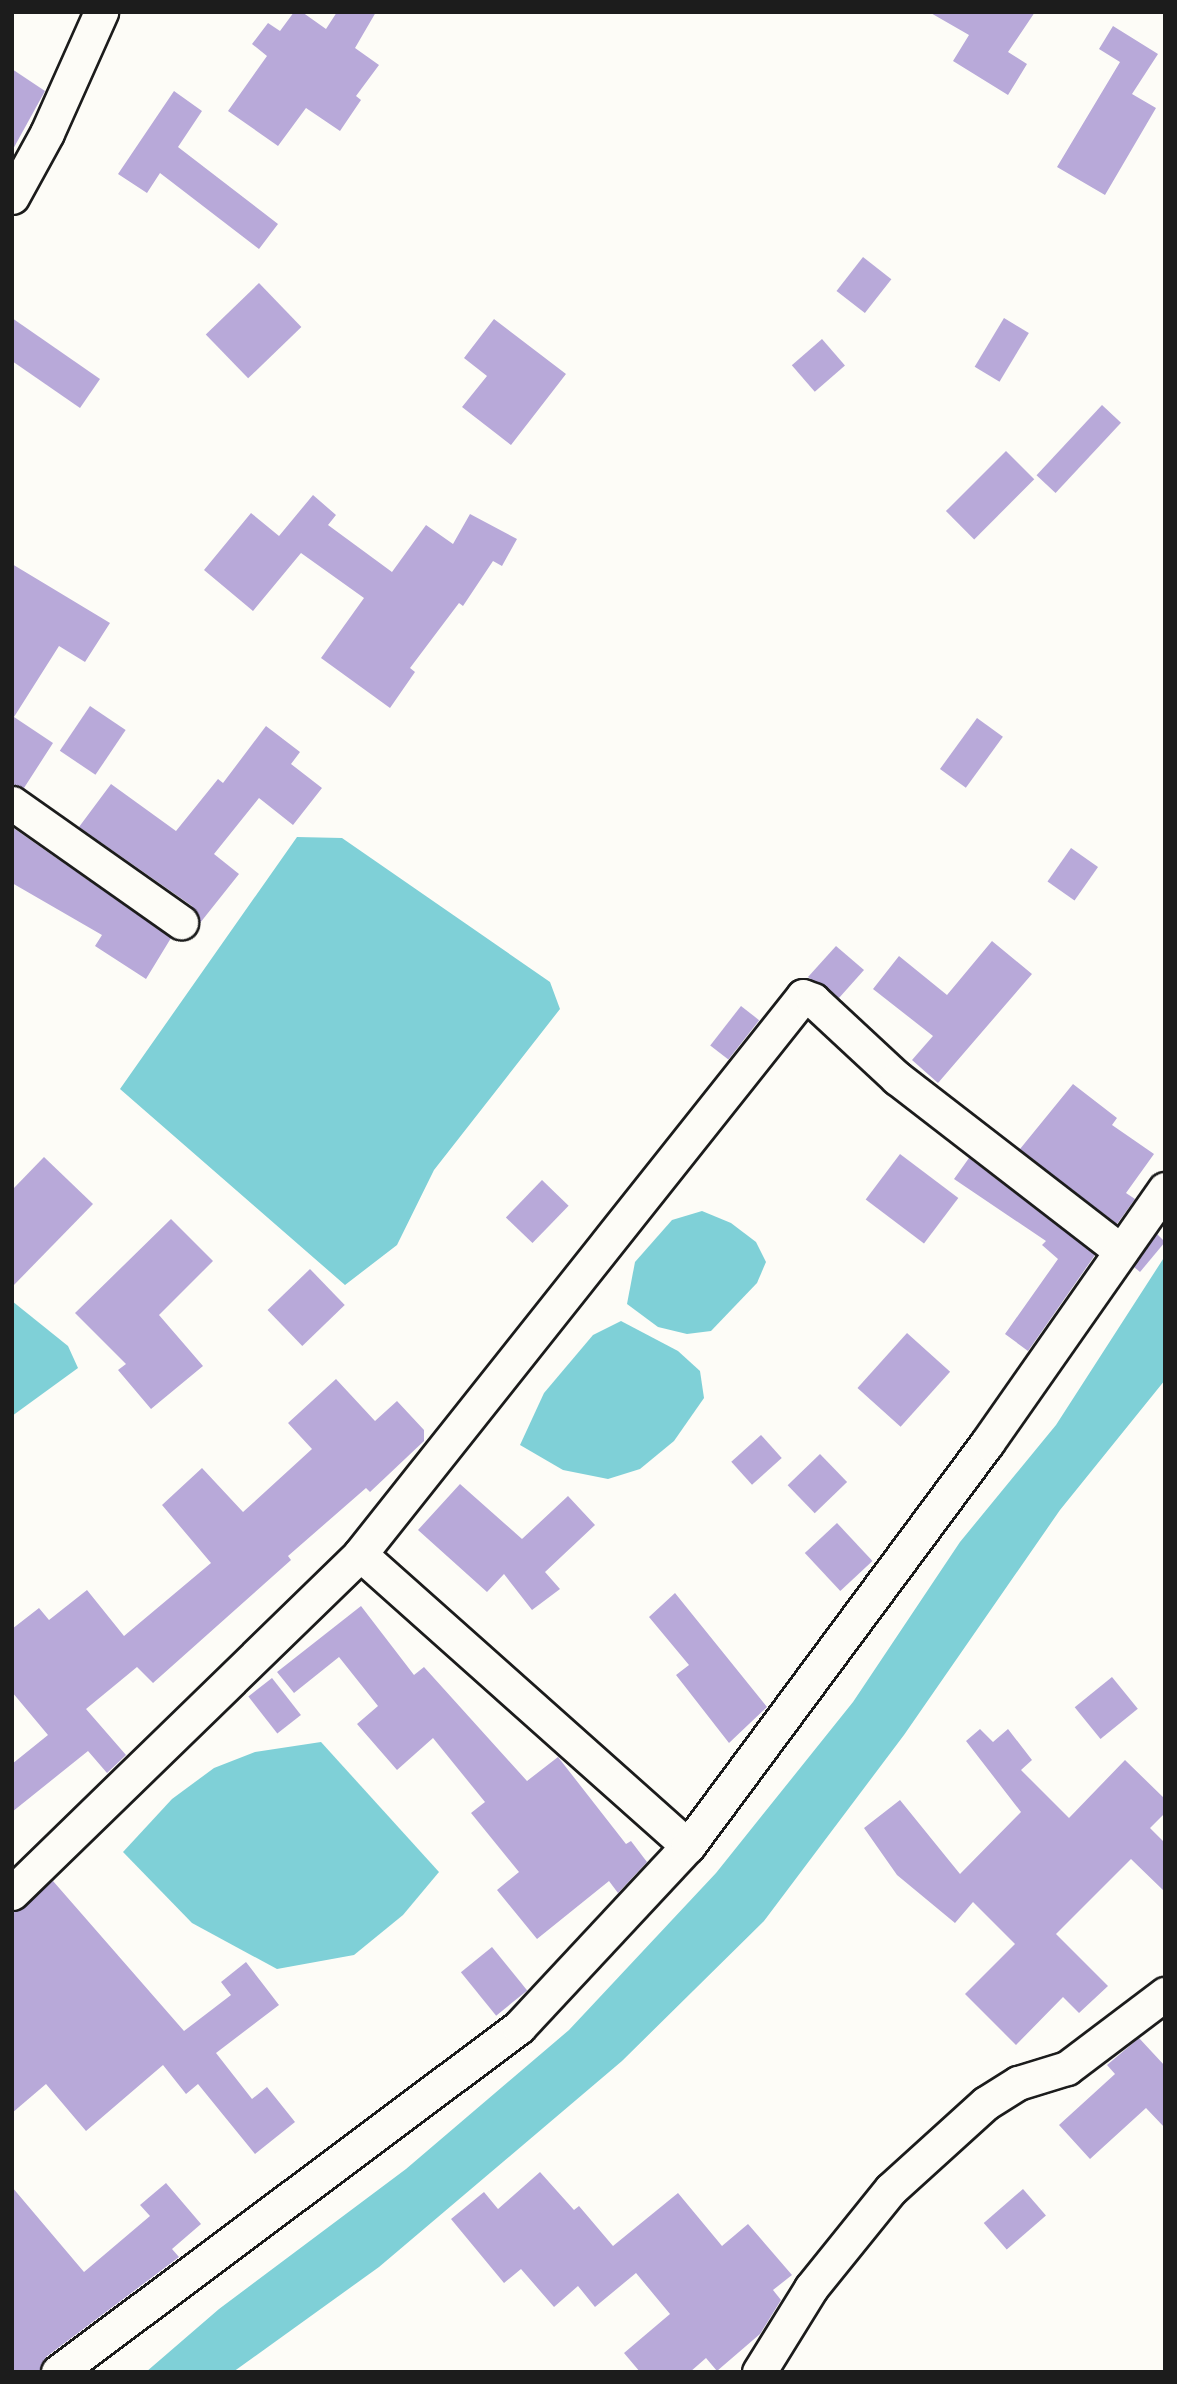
<!DOCTYPE html>
<html>
<head>
<meta charset="utf-8">
<style>
  body { margin:0 }
  #map { position:relative; width:1177px; height:2384px; overflow:hidden; background:#fdfcf7; font-family:"Comic Neue",sans-serif }
  div>[style] { position:absolute }
  .water>* { inset:0; background:#7fd0d7 }
  .building>* { inset:0; background:#b8a9d9; transform-origin:0 0 }
  .roads { filter:drop-shadow(2px 0 #1c1c1c) drop-shadow(-2px 0 #1c1c1c) drop-shadow(0 2px #1c1c1c) drop-shadow(0 -2px #1c1c1c) }
  .minor>* { height:33px; margin:-16.5px; padding:0 16.5px; transform-origin:16.5px; border-radius:16.5px; background:#fdfcf7 }
  span { translate:-50% -50%; white-space:nowrap; text-align:center; line-height:1.15; -webkit-text-stroke:5px #fdfcf7; paint-order:stroke }
  .frame { position:absolute; inset:0; border:14px solid #1c1c1c; pointer-events:none }
</style>
</head>
<body>
<div id="map">
  <div class="water">
    <div style="clip-path:polygon(297px 837px,342px 838px,550px 982px,560px 1009px,434px 1170px,397px 1245px,345px 1285px,120px 1089px)"></div>
    <div style="clip-path:polygon(702px 1211px,731px 1223px,756px 1242px,766px 1262px,757px 1283px,711px 1331px,687px 1334px,658px 1327px,627px 1304px,635px 1262px,672px 1220px)"></div>
    <div style="clip-path:polygon(1165px 1256px,1165px 1380px,1060px 1510px,904px 1735px,764px 1921px,622px 2061px,379px 2267px,233px 2372px,146px 2372px,219px 2309px,406px 2169px,569px 2030px,716px 1873px,853px 1702px,960px 1542px,1056px 1425px)"></div>
    <div style="clip-path:polygon(12px 1301px,68px 1346px,78px 1368px,12px 1416px)"></div>
    <div style="clip-path:polygon(621px 1321px,678px 1351px,700px 1371px,704px 1398px,674px 1441px,640px 1469px,608px 1479px,563px 1470px,520px 1445px,544px 1393px,593px 1335px)"></div>
    <div style="clip-path:polygon(321px 1742px,439px 1872px,403px 1915px,354px 1955px,277px 1969px,192px 1923px,123px 1852px,172px 1799px,214px 1768px,255px 1752px)"></div>
  </div>
  <div class="building">
    <div style="clip-path:polygon(294px 12px,302px 12px,326px 29px,337px 12px,376px 12px,355px 48px,379px 65px,356px 96px,361px 100px,340px 131px,306px 108px,278px 146px,228px 111px,267px 56px,252px 44px,268px 23px,280px 31px)"></div>
    <div style="clip-path:polygon(929px 12px,1035px 12px,1008px 52px,1027px 64px,1008px 95px,953px 61px,969px 35px)"></div>
    <div style="clip-path:polygon(1113px 26px,1158px 54px,1132px 94px,1156px 108px,1105px 195px,1057px 167px,1120px 62px,1099px 49px)"></div>
    <div style="clip-path:polygon(12px 69px,45px 91px,12px 151px)"></div>
    <div style="clip-path:polygon(174px 91px,202px 111px,178px 147px,278px 224px,259px 249px,160px 173px,147px 193px,118px 174px)"></div>
    <div style="left:863px;top:257px;width:36px;height:43px;rotate:38deg"></div>
    <div style="left:259px;top:283px;width:61px;height:74px;rotate:46deg"></div>
    <div style="clip-path:polygon(12px 318px,100px 379px,80px 408px,12px 361px)"></div>
    <div style="left:1004px;top:318px;width:29px;height:57px;rotate:31deg"></div>
    <div style="clip-path:polygon(494px 319px,566px 374px,511px 445px,462px 407px,487px 376px,464px 358px)"></div>
    <div style="left:822px;top:339px;width:35px;height:40px;rotate:49deg"></div>
    <div style="left:1102px;top:405px;width:26px;height:96px;rotate:43deg"></div>
    <div style="left:1006px;top:451px;width:40px;height:85px;rotate:45deg"></div>
    <div style="clip-path:polygon(313px 495px,336px 515px,328px 525px,392px 572px,426px 525px,453px 544px,470px 514px,517px 539px,502px 566px,493px 561px,463px 606px,459px 603px,410px 668px,415px 672px,390px 708px,321px 658px,364px 598px,301px 553px,253px 611px,204px 570px,251px 513px,279px 536px)"></div>
    <div style="clip-path:polygon(12px 564px,110px 623px,85px 662px,59px 646px,14px 717px,53px 743px,24px 788px,12px 784px)"></div>
    <div style="left:90px;top:706px;width:43px;height:54px;rotate:34deg"></div>
    <div style="left:977px;top:718px;width:32px;height:63px;rotate:36deg"></div>
    <div style="clip-path:polygon(266px 726px,300px 752px,291px 764px,322px 788px,293px 825px,259px 798px,214px 854px,239px 874px,200px 923px,192px 906px,79px 827px,111px 784px,176px 831px,218px 779px,223px 783px)"></div>
    <div style="clip-path:polygon(12px 827px,171px 938px,146px 979px,95px 946px,102px 935px,12px 883px)"></div>
    <div style="left:1071px;top:848px;width:33px;height:41px;rotate:35deg"></div>
    <div style="clip-path:polygon(992px 941px,1032px 974px,938px 1083px,912px 1060px,933px 1036px,873px 989px,899px 956px,947px 995px)"></div>
    <div style="clip-path:polygon(836px 946px,864px 970px,839px 998px,808px 977px)"></div>
    <div style="left:741px;top:1006px;width:23px;height:50px;rotate:38deg"></div>
    <div style="clip-path:polygon(1073px 1084px,1117px 1118px,1112px 1125px,1154px 1154px,1126px 1193px,1135px 1199px,1117px 1224px,1020px 1149px)"></div>
    <div style="left:900px;top:1154px;width:73px;height:57px;rotate:37deg"></div>
    <div style="clip-path:polygon(44px 1157px,93px 1204px,12px 1287px,12px 1190px)"></div>
    <div style="clip-path:polygon(969px 1158px,1095px 1255px,1028px 1351px,1005px 1334px,1058px 1259px,1042px 1245px,1046px 1241px,954px 1179px)"></div>
    <div style="left:542px;top:1180px;width:37px;height:52px;rotate:44deg"></div>
    <div style="clip-path:polygon(171px 1219px,213px 1261px,159px 1315px,203px 1366px,151px 1409px,118px 1370px,126px 1364px,75px 1313px)"></div>
    <div style="clip-path:polygon(1157px 1234px,1165px 1242px,1140px 1272px,1134px 1267px)"></div>
    <div style="left:310px;top:1269px;width:50px;height:59px;rotate:46deg"></div>
    <div style="left:907px;top:1333px;width:58px;height:74px;rotate:42deg"></div>
    <div style="clip-path:polygon(336px 1379px,375px 1421px,397px 1401px,424px 1430px,424px 1441px,370px 1492px,366px 1488px,288px 1556px,291px 1560px,153px 1683px,137px 1667px,86px 1709px,126px 1755px,107px 1773px,88px 1751px,12px 1812px,12px 1764px,48px 1735px,12px 1692px,12px 1629px,39px 1608px,49px 1620px,87px 1590px,124px 1636px,211px 1563px,162px 1505px,202px 1468px,243px 1512px,312px 1449px,288px 1423px)"></div>
    <div style="left:761px;top:1435px;width:31px;height:40px;rotate:48deg"></div>
    <div style="left:820px;top:1454px;width:39px;height:45px;rotate:46deg"></div>
    <div style="clip-path:polygon(460px 1484px,522px 1539px,568px 1496px,595px 1525px,545px 1572px,560px 1589px,532px 1610px,504px 1574px,487px 1592px,418px 1530px)"></div>
    <div style="left:837px;top:1523px;width:52px;height:44px;rotate:47deg"></div>
    <div style="clip-path:polygon(675px 1593px,767px 1707px,729px 1743px,676px 1675px,689px 1665px,649px 1617px)"></div>
    <div style="clip-path:polygon(361px 1606px,414px 1675px,424px 1667px,527px 1781px,558px 1757px,626px 1844px,631px 1841px,647px 1862px,618px 1893px,609px 1881px,537px 1939px,497px 1890px,519px 1872px,471px 1813px,485px 1802px,433px 1738px,397px 1770px,357px 1724px,378px 1706px,339px 1657px,294px 1693px,277px 1672px)"></div>
    <div style="left:1112px;top:1677px;width:41px;height:48px;rotate:51deg"></div>
    <div style="left:272px;top:1678px;width:47px;height:30px;rotate:52deg"></div>
    <div style="clip-path:polygon(980px 1729px,993px 1742px,1008px 1729px,1032px 1760px,1021px 1770px,1069px 1818px,1125px 1760px,1165px 1799px,1165px 1813px,1150px 1828px,1165px 1843px,1165px 1892px,1131px 1859px,1056px 1934px,1108px 1986px,1079px 2013px,1063px 1997px,1016px 2045px,965px 1994px,1015px 1944px,973px 1902px,955px 1923px,897px 1875px,864px 1828px,900px 1800px,960px 1874px,1021px 1812px,966px 1741px)"></div>
    <div style="clip-path:polygon(53px 1881px,184px 2031px,231px 1995px,221px 1982px,246px 1962px,279px 2005px,216px 2053px,252px 2099px,267px 2087px,295px 2122px,255px 2154px,198px 2084px,186px 2094px,163px 2065px,86px 2131px,46px 2084px,12px 2113px,12px 1914px)"></div>
    <div style="left:492px;top:1947px;width:56px;height:40px;rotate:51deg"></div>
    <div style="clip-path:polygon(1139px 2038px,1165px 2066px,1165px 2128px,1146px 2108px,1090px 2159px,1059px 2125px,1115px 2074px,1107px 2065px)"></div>
    <div style="clip-path:polygon(540px 2172px,574px 2210px,579px 2206px,613px 2246px,678px 2193px,722px 2246px,748px 2224px,792px 2275px,773px 2290px,781px 2300px,760px 2334px,717px 2371px,706px 2358px,690px 2372px,640px 2372px,624px 2353px,670px 2314px,636px 2273px,595px 2307px,578px 2286px,554px 2307px,521px 2269px,504px 2283px,451px 2219px,484px 2192px,498px 2209px)"></div>
    <div style="clip-path:polygon(166px 2183px,201px 2224px,172px 2249px,179px 2257px,46px 2357px,39px 2372px,12px 2372px,12px 2187px,84px 2272px,150px 2216px,140px 2205px)"></div>
    <div style="left:1023px;top:2189px;width:35px;height:52px;rotate:49deg"></div>
  </div>
  <div class="roads">
    <div class="minor">
      <div style="left:12px;top:197px;width:73px;rotate:-61.3deg"></div>
      <div style="left:47px;top:133px;width:133px;rotate:-65.9deg"></div>
      <div style="left:12px;top:803px;width:207px;rotate:35.2deg"></div>
      <div style="left:360px;top:1554px;width:439px;rotate:41.7deg"></div>
      <div style="left:12px;top:1893px;width:486px;rotate:-44.2deg"></div>
      <div style="left:360px;top:1554px;width:712px;rotate:-51.55deg"></div>
      <div style="left:803px;top:996px;width:11px;rotate:22deg"></div>
      <div style="left:813px;top:1000px;width:115px;rotate:42.9deg"></div>
      <div style="left:897px;top:1078px;width:283px;rotate:37.7deg"></div>
      <div style="left:58px;top:2372px;width:576px;rotate:-36.81deg"></div>
      <div style="left:519px;top:2027px;width:248px;rotate:-47deg"></div>
      <div style="left:688px;top:1846px;width:502px;rotate:-53.43deg"></div>
      <div style="left:987px;top:1443px;width:310px;rotate:-55deg"></div>
      <div style="left:759px;top:2372px;width:99px;rotate:-58.2deg"></div>
      <div style="left:811px;top:2288px;width:127px;rotate:-51.1deg"></div>
      <div style="left:891px;top:2189px;width:128px;rotate:-42.2deg"></div>
      <div style="left:986px;top:2103px;width:38px;rotate:-32deg"></div>
      <div style="left:1018px;top:2083px;width:51px;rotate:-17deg"></div>
      <div style="left:1067px;top:2068px;width:123px;rotate:-37.1deg"></div>
    </div>
  </div>
  <div class="frame"></div>
</div>
</body>
</html>
